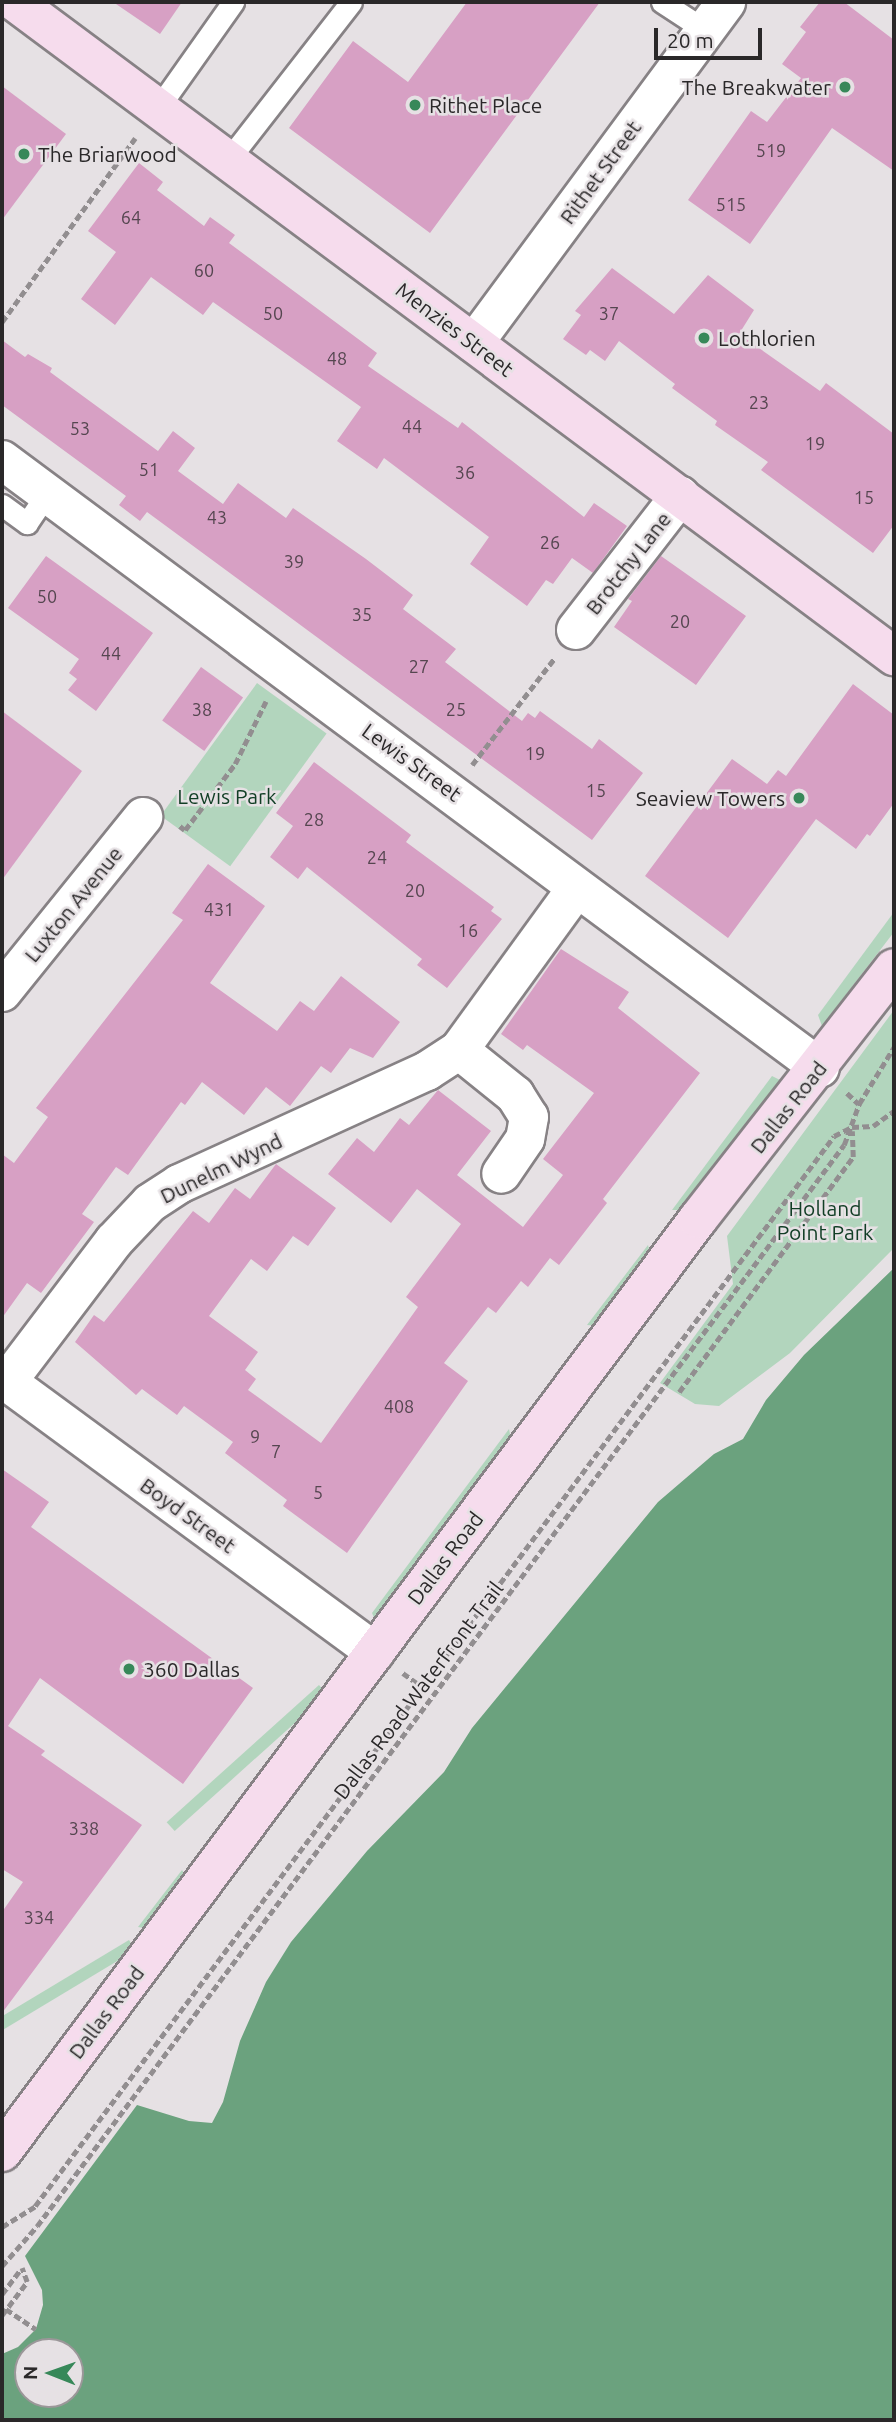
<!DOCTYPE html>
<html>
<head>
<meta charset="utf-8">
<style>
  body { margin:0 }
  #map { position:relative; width:896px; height:2422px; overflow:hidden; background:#e6e1e4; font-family:Ubuntu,sans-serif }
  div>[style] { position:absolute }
  .green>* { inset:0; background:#b2d5bd; transform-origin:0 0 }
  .water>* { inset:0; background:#6ba27e }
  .building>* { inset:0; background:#d7a0c4; transform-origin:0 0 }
  .path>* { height:4.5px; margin-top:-2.25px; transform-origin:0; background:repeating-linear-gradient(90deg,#928e90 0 7px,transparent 0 10.5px) }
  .roads { filter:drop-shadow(2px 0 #878285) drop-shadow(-2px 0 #878285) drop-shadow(0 2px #878285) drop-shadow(0 -2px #878285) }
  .lane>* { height:21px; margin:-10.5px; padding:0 10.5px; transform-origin:10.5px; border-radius:10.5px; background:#fff }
  .street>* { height:38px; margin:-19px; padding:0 19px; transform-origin:19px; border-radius:19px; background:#fff }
  .secondary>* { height:38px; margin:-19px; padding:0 19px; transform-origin:19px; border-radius:19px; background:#f6dced }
  .dots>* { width:19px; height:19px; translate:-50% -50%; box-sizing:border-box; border:4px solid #e6e1e4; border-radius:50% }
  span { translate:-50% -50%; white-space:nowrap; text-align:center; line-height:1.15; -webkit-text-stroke:5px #e6e1e4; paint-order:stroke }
  .number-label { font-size:18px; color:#554650 }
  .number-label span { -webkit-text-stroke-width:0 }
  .poi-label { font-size:21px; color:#2a2829 }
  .right { translate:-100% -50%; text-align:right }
  .left { translate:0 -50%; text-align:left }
  .street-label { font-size:21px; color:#2a2829 }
  .park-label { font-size:21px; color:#113e25 }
  .frame { position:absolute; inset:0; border:4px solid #2a2829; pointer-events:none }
  .north { position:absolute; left:14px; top:2338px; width:70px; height:70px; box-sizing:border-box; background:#e6e1e4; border:2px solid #9b9799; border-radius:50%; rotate:271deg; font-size:19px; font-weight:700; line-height:28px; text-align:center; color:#2a2829 }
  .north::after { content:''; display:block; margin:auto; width:24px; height:32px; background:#378859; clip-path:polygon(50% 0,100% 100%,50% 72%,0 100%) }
  .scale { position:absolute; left:654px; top:28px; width:108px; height:32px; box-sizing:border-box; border:4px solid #2a2829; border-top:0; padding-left:9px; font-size:21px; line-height:24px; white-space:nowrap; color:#2a2829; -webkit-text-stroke:5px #e6e1e4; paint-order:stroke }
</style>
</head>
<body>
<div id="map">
  <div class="green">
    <div style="left:257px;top:683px;width:86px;height:164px;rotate:36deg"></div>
    <div style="clip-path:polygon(894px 912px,894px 932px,822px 1026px,818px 1015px)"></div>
    <div style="clip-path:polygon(894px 1010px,894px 1248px,790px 1353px,719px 1406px,695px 1404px,660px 1383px,733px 1284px,727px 1236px)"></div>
    <div style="clip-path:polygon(772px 1076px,780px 1080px,772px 1095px,686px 1210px,672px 1210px)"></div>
    <div style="clip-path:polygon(648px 1245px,651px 1257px,600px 1326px,587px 1325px)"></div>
    <div style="clip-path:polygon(509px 1429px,512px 1445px,385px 1615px,375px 1620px,372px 1613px)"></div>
    <div style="left:319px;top:1685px;width:12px;height:205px;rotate:48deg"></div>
    <div style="clip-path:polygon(182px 1870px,188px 1880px,151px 1929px,138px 1927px)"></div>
    <div style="left:129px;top:1940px;width:12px;height:157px;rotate:59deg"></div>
  </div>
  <div class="water">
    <div style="clip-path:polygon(evenodd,894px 1268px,894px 2420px,2px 2420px,2px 2354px,18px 2347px,36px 2329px,43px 2305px,42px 2290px,25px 2256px,137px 2105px,189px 2121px,212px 2123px,223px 2102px,240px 2041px,266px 1982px,291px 1942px,367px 1851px,444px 1772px,472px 1728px,658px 1502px,714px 1454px,743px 1439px,766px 1400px,804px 1355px,894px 1268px,28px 2352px,70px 2352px,70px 2394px,28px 2394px,28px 2352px)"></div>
  </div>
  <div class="building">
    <div style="clip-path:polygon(113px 2px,182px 2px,160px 34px)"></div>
    <div style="clip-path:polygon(467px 2px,600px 2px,430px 233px,289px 128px,353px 41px,408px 82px)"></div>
    <div style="clip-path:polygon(820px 2px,844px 2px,894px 40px,894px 171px,832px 128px,750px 244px,688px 200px,751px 111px,767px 122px,801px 78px,782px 64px,806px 32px,800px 27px)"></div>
    <div style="clip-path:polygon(2px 86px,66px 134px,2px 220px)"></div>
    <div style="clip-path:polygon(139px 163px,163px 182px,157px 190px,204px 226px,210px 217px,235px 235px,229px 243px,377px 353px,368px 366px,458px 428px,462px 422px,584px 517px,594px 503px,627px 526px,593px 573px,572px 558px,553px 584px,546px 580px,527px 606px,470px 564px,489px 537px,384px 458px,377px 469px,337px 441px,361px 407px,213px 302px,203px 315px,151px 277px,115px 325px,81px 299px,116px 252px,88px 231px)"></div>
    <div style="clip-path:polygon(612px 268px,674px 314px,708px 275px,754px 310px,739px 334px,820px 391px,826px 383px,894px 434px,894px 525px,873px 553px,761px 470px,768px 462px,715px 425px,717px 421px,672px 388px,675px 384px,619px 341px,605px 361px,590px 350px,586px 355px,563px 339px,581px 315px,575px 311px)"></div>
    <div style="clip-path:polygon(2px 340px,25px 357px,28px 354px,52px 368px,50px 372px,158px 451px,173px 431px,195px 448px,178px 471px,223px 504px,238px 483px,286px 518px,293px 508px,366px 559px,413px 595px,403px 609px,456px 649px,445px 662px,522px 721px,528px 713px,535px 718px,540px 711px,592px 749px,599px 739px,643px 773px,592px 840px,147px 512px,140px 521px,119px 505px,126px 496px,2px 405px)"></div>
    <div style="clip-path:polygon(46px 556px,153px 633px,96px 711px,68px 690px,77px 679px,69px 673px,79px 659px,8px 608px)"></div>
    <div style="clip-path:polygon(661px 556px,746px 616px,696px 685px,614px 627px,632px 601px,628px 599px)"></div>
    <div style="left:201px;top:667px;width:52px;height:66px;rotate:36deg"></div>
    <div style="clip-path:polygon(853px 684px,894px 715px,894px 803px,870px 836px,867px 834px,856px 849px,816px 819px,728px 938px,645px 876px,732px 759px,767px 784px,778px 770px,786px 776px)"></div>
    <div style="clip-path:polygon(2px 711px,82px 771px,2px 880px)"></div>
    <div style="clip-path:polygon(314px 762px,411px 835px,406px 842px,494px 907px,491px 911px,502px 919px,447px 988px,417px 965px,422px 959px,307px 867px,298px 879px,270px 857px,293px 826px,276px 813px)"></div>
    <div style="clip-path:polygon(208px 864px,265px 906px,210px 983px,277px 1031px,300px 1001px,314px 1011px,341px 976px,400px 1022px,373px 1058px,350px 1048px,331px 1073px,321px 1066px,290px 1106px,266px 1087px,244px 1115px,202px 1082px,185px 1105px,181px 1102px,128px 1175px,116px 1167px,82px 1214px,94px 1222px,41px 1293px,27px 1283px,2px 1318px,2px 1154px,14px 1163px,48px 1117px,36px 1108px,183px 920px,172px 913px)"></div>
    <div style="clip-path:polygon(561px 949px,629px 992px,618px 1008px,700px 1073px,603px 1199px,607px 1203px,559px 1265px,550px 1258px,528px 1287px,521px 1281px,496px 1313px,488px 1307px,444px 1363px,468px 1381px,347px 1553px,283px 1506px,287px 1500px,225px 1453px,233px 1442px,184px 1406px,177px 1415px,142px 1389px,136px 1395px,75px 1342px,94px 1315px,104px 1322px,193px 1211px,209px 1223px,235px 1188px,250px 1199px,276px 1164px,336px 1208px,308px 1246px,293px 1236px,267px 1271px,251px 1259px,209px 1316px,258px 1352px,245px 1370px,256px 1379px,248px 1390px,321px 1443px,418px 1307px,406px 1297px,461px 1224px,417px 1189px,391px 1223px,328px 1174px,357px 1138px,374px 1152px,400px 1118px,409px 1125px,438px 1090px,491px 1131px,457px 1175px,523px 1227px,563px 1175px,543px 1159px,594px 1093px,527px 1045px,523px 1050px,501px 1034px)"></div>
    <div style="clip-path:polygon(2px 1469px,49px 1502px,31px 1527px,253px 1688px,183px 1784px,40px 1678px,8px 1726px,45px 1751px,41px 1755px,142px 1825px,2px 2013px,2px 1912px,23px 1882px,2px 1869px)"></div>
  </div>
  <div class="path">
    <div style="left:2px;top:322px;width:227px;rotate:-54.1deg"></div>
    <div style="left:472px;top:765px;width:134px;rotate:-52.3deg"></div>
    <div style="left:180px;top:826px;width:6px;rotate:39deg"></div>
    <div style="left:185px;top:830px;width:83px;rotate:-52.9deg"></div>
    <div style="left:235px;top:764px;width:70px;rotate:-63.8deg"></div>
    <div style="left:847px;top:1093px;width:16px;rotate:43deg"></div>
    <div style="left:679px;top:1392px;width:292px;rotate:-53.5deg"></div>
    <div style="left:853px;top:1157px;width:26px;rotate:-92deg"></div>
    <div style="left:403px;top:1673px;width:24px;rotate:36deg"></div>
    <div style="left:2px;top:2227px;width:39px;rotate:-32deg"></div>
    <div style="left:35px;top:2206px;width:1335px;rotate:-53.25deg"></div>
    <div style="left:834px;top:1136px;width:20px;rotate:-27deg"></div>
    <div style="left:852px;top:1127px;width:21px;rotate:-3deg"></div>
    <div style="left:873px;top:1126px;width:26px;rotate:-36deg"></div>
    <div style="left:2px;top:2266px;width:53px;rotate:-48.8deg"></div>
    <div style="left:37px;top:2226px;width:1349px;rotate:-53.26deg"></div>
    <div style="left:844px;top:1145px;width:44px;rotate:-69.9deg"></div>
    <div style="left:859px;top:1104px;width:67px;rotate:-58.4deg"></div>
    <div style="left:2px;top:2294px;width:31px;rotate:-53deg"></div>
    <div style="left:6px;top:2309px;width:36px;rotate:34deg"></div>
    <div style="left:2px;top:2315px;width:41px;rotate:-52.9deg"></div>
    <div style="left:27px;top:2282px;width:15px;rotate:-110deg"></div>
  </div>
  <div class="roads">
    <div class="lane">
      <div style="left:662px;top:2px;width:51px;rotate:33.1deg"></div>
      <div style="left:158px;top:108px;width:130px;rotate:-54.7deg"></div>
      <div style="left:228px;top:160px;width:200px;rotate:-52.1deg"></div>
      <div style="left:2px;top:505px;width:31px;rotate:36deg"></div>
      <div style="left:27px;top:523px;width:36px;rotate:-56deg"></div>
    </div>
    <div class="street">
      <div style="left:474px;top:343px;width:424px;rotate:-53.5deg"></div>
      <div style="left:2px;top:460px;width:1019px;rotate:36.62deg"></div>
      <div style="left:576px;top:630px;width:170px;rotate:-52.2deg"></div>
      <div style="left:2px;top:992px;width:225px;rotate:-51.1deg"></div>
      <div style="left:459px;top:1050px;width:72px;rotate:38.8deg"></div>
      <div style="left:515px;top:1095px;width:26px;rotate:58deg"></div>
      <div style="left:529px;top:1117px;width:22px;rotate:100deg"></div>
      <div style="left:525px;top:1139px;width:42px;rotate:124.4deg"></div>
      <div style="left:2px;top:1378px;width:463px;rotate:36.3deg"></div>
      <div style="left:7px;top:1382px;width:177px;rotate:-52.8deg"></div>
      <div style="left:114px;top:1241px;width:52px;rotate:-46.5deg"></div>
      <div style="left:150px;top:1203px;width:35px;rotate:-33deg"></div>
      <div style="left:179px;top:1184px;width:273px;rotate:-24.5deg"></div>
      <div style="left:427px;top:1071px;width:38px;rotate:-33deg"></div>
      <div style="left:459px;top:1050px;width:199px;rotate:-54deg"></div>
    </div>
    <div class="secondary">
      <div style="left:15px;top:2px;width:1096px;rotate:36.65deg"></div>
      <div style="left:2px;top:2152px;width:1164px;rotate:-53.28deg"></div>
      <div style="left:698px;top:1219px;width:318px;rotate:-52deg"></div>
    </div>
  </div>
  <div class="dots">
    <div style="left:845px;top:87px;background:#378859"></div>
    <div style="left:415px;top:105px;background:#378859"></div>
    <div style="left:24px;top:154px;background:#378859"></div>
    <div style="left:704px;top:338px;background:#378859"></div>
    <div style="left:799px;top:798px;background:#378859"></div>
    <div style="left:129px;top:1669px;background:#378859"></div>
  </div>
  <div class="number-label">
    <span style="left:771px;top:150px">519</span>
    <span style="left:731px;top:204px">515</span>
    <span style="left:131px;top:217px">64</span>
    <span style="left:204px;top:270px">60</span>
    <span style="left:273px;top:313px">50</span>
    <span style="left:609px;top:313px">37</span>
    <span style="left:337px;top:358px">48</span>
    <span style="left:759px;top:402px">23</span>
    <span style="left:412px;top:426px">44</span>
    <span style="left:80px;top:428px">53</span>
    <span style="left:815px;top:443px">19</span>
    <span style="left:149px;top:469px">51</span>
    <span style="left:465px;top:472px">36</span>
    <span style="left:864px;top:497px">15</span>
    <span style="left:217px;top:517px">43</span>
    <span style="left:550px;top:542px">26</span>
    <span style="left:294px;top:561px">39</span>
    <span style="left:47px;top:596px">50</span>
    <span style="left:362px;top:614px">35</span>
    <span style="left:680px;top:621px">20</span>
    <span style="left:111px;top:653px">44</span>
    <span style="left:419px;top:666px">27</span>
    <span style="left:202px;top:709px">38</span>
    <span style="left:456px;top:709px">25</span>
    <span style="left:535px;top:753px">19</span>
    <span style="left:596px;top:790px">15</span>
    <span style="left:314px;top:819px">28</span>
    <span style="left:377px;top:857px">24</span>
    <span style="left:415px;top:890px">20</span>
    <span style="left:219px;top:909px">431</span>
    <span style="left:468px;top:930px">16</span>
    <span style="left:399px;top:1406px">408</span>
    <span style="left:255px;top:1436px">9</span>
    <span style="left:276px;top:1451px">7</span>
    <span style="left:318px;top:1492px">5</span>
    <span style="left:84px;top:1828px">338</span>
    <span style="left:39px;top:1917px">334</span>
  </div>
  <div class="poi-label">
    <span class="right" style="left:831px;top:87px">The Breakwater</span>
    <span class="left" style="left:429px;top:105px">Rithet Place</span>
    <span class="left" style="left:38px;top:154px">The Briarwood</span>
    <span class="left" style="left:718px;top:338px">Lothlorien</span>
    <span class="right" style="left:785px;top:798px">Seaview Towers</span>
    <span class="left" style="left:143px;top:1669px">360 Dallas</span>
  </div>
  <div class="street-label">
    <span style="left:600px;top:172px;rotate:-54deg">Rithet Street</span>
    <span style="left:455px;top:329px;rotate:37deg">Menzies Street</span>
    <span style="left:628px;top:563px;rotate:-52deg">Brotchy Lane</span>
    <span style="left:412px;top:762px;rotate:36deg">Lewis Street</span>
    <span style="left:73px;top:904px;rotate:-51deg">Luxton Avenue</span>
    <span style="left:788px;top:1107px;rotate:-52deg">Dallas Road</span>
    <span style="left:221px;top:1168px;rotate:-26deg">Dunelm Wynd</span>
    <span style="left:188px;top:1515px;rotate:36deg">Boyd Street</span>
    <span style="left:445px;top:1558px;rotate:-53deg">Dallas Road</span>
    <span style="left:418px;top:1690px;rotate:-53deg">Dallas Road Waterfront Trail</span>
    <span style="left:106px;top:2012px;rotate:-53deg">Dallas Road</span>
  </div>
  <div class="park-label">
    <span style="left:227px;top:796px">Lewis Park</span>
    <span style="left:825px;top:1220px">Holland<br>Point Park</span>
  </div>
  <div class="frame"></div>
  <div class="north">N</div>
  <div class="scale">20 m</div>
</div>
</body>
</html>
